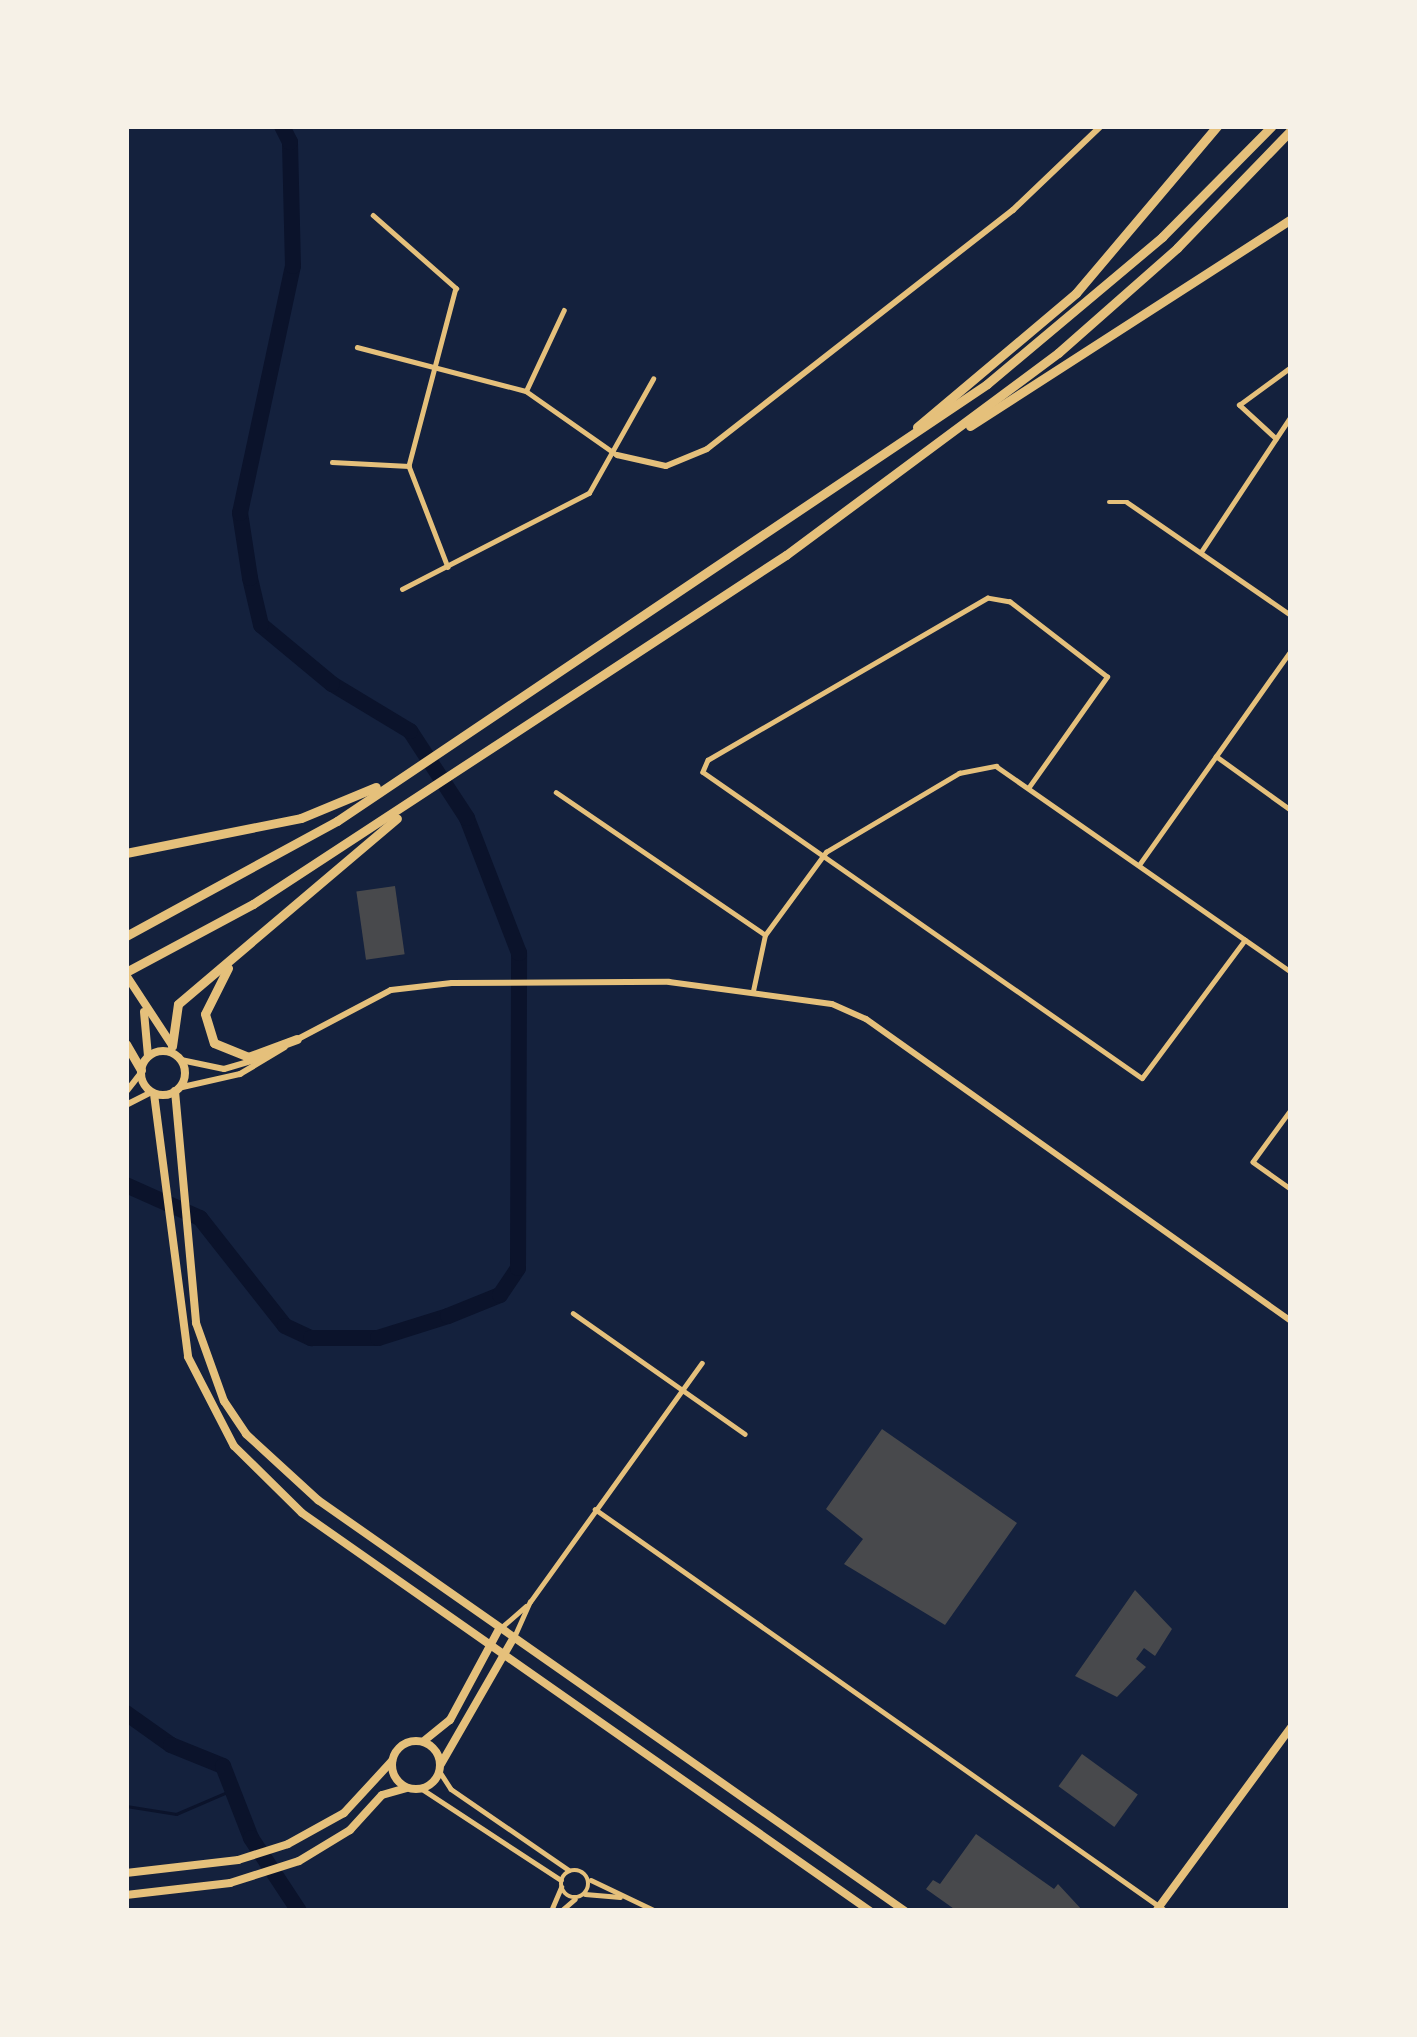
<!DOCTYPE html>
<html>
<head>
<meta charset="utf-8">
<style>
  body { margin:0 }
  #map { position:relative; width:1417px; height:2037px; overflow:hidden; background:#14213d; font-family:"Playfair Display",serif }
  div>[style] { position:absolute }
  .stream>* { height:3px; margin:-1.5px; padding:0 1.5px; transform-origin:1.5px; border-radius:1.5px; background:#0b132b }
  .river>* { height:16px; margin:-8px; padding:0 8px; transform-origin:8px; border-radius:8px; background:#0b132b }
  .building>* { inset:0; background:#48494c; transform-origin:0 0 }
  .minor>* { height:4.5px; margin:-2.25px; padding:0 2.25px; transform-origin:2.25px; border-radius:2.25px; background:#e5c07b }
  .minor>.ring { margin:-2.25px; padding:0; box-sizing:content-box; background:none; border:4.5px solid #e5c07b; border-radius:50% }
  .tertiary>* { height:6px; margin:-3px; padding:0 3px; transform-origin:3px; border-radius:3px; background:#e5c07b }
  .secondary>* { height:8px; margin:-4px; padding:0 4px; transform-origin:4px; border-radius:4px; background:#e5c07b }
  .secondary>.ring { margin:-4px; padding:0; box-sizing:content-box; background:none; border:8px solid #e5c07b; border-radius:50% }
  .motorway>* { height:9px; margin:-4.5px; padding:0 4.5px; transform-origin:4.5px; border-radius:4.5px; background:#e5c07b }
  span { translate:-50% -50%; white-space:nowrap; text-align:center; line-height:1.15; -webkit-text-stroke:9px #f6f1e7; paint-order:stroke }
  .frame { position:absolute; inset:0; border:129px solid #f6f1e7; pointer-events:none }
</style>
</head>
<body>
<div id="map">
  <div class="stream">
    <div style="left:126px;top:1806px;width:51px;rotate:9.1deg"></div>
    <div style="left:176px;top:1814px;width:61px;rotate:-23.2deg"></div>
  </div>
  <div class="river">
    <div style="left:126px;top:1185px;width:81px;rotate:24deg"></div>
    <div style="left:200px;top:1218px;width:137px;rotate:51.8deg"></div>
    <div style="left:285px;top:1326px;width:29px;rotate:25deg"></div>
    <div style="left:311px;top:1338px;width:67px"></div>
    <div style="left:378px;top:1338px;width:73px;rotate:-17.4deg"></div>
    <div style="left:448px;top:1316px;width:56px;rotate:-22deg"></div>
    <div style="left:500px;top:1295px;width:32px;rotate:-56deg"></div>
    <div style="left:518px;top:1268px;width:315px;rotate:-89.8deg"></div>
    <div style="left:519px;top:953px;width:145px;rotate:-111.1deg"></div>
    <div style="left:467px;top:818px;width:104px;rotate:-123.2deg"></div>
    <div style="left:410px;top:731px;width:91px;rotate:-148.9deg"></div>
    <div style="left:332px;top:684px;width:92px;rotate:-140.3deg"></div>
    <div style="left:261px;top:625px;width:48px;rotate:-103.2deg"></div>
    <div style="left:250px;top:578px;width:66px;rotate:-98.7deg"></div>
    <div style="left:240px;top:513px;width:253px;rotate:-77.9deg"></div>
    <div style="left:293px;top:266px;width:124px;rotate:-91.4deg"></div>
    <div style="left:290px;top:142px;width:18px;rotate:-117deg"></div>
    <div style="left:126px;top:1713px;width:55px;rotate:35.4deg"></div>
    <div style="left:171px;top:1745px;width:56px;rotate:22deg"></div>
    <div style="left:223px;top:1766px;width:77px;rotate:68.7deg"></div>
    <div style="left:251px;top:1838px;width:87px;rotate:56.7deg"></div>
  </div>
  <div class="building">
    <div style="left:395px;top:886px;width:69px;height:39px;rotate:82deg"></div>
    <div style="clip-path:polygon(882px 1429px,1017px 1523px,945px 1625px,844px 1564px,863px 1539px,826px 1509px)"></div>
    <div style="clip-path:polygon(1135px 1590px,1172px 1629px,1155px 1656px,1144px 1648px,1136px 1659px,1146px 1667px,1117px 1697px,1075px 1676px)"></div>
    <div style="left:1082px;top:1754px;width:69px;height:40px;rotate:36deg"></div>
    <div style="clip-path:polygon(976px 1834px,1054px 1889px,1058px 1884px,1083px 1911px,957px 1911px,926px 1889px,933px 1880px,940px 1884px)"></div>
  </div>
  <div class="minor">
    <div style="left:373px;top:215px;width:111px;rotate:41.3deg"></div>
    <div style="left:456px;top:288px;width:184px;rotate:104.8deg"></div>
    <div style="left:409px;top:466px;width:108px;rotate:68.9deg"></div>
    <div style="left:357px;top:347px;width:175px;rotate:14.6deg"></div>
    <div style="left:526px;top:391px;width:111px;rotate:35.1deg"></div>
    <div style="left:526px;top:391px;width:89px;rotate:-64.9deg"></div>
    <div style="left:1276px;top:439px;width:50px;rotate:-137.4deg"></div>
    <div style="left:1239px;top:405px;width:64px;rotate:-36.2deg"></div>
    <div style="left:332px;top:462px;width:77px;rotate:3deg"></div>
    <div style="left:1109px;top:502px;width:18px"></div>
    <div style="left:1127px;top:502px;width:199px;rotate:34.6deg"></div>
    <div style="left:1201px;top:552px;width:163px;rotate:-56.5deg"></div>
    <div style="left:402px;top:589px;width:210px;rotate:-27.2deg"></div>
    <div style="left:589px;top:493px;width:131px;rotate:-60.7deg"></div>
    <div style="left:1216px;top:756px;width:92px;rotate:35.8deg"></div>
    <div style="left:1029px;top:787px;width:135px;rotate:-54.7deg"></div>
    <div style="left:1107px;top:677px;width:123px;rotate:-142.3deg"></div>
    <div style="left:1010px;top:602px;width:22px;rotate:-170deg"></div>
    <div style="left:988px;top:598px;width:323px;rotate:149.9deg"></div>
    <div style="left:708px;top:760px;width:13px;rotate:113deg"></div>
    <div style="left:703px;top:772px;width:535px;rotate:34.88deg"></div>
    <div style="left:1142px;top:1078px;width:172px;rotate:-53.3deg"></div>
    <div style="left:556px;top:792px;width:252px;rotate:34.3deg"></div>
    <div style="left:1139px;top:865px;width:263px;rotate:-54.7deg"></div>
    <div style="left:753px;top:991px;width:57px;rotate:-77.9deg"></div>
    <div style="left:765px;top:935px;width:103px;rotate:-53.7deg"></div>
    <div style="left:826px;top:852px;width:155px;rotate:-30.7deg"></div>
    <div style="left:959px;top:773px;width:38px;rotate:-11deg"></div>
    <div style="left:996px;top:766px;width:360px;rotate:34.9deg"></div>
    <div style="left:1291px;top:1110px;width:64px;rotate:126.2deg"></div>
    <div style="left:1253px;top:1162px;width:47px;rotate:35.4deg"></div>
    <div style="left:573px;top:1313px;width:210px;rotate:35.1deg"></div>
    <div style="left:595px;top:1509px;width:698px;rotate:35.15deg"></div>
    <div style="left:503px;top:1626px;width:30px;rotate:-41deg"></div>
    <div style="left:515px;top:1635px;width:36px;rotate:-66deg"></div>
    <div style="left:530px;top:1602px;width:294px;rotate:-54.3deg"></div>
    <div style="left:440px;top:1772px;width:20px;rotate:57deg"></div>
    <div style="left:451px;top:1789px;width:143px;rotate:34.5deg"></div>
    <div style="left:422px;top:1789px;width:166px;rotate:33.2deg"></div>
    <div class="ring" style="left:561px;top:1870px;width:23.5px;height:23.5px"></div>
    <div style="left:591px;top:1880px;width:72px;rotate:25.5deg"></div>
    <div style="left:585px;top:1894px;width:35px;rotate:5deg"></div>
    <div style="left:551px;top:1911px;width:26px;rotate:-67deg"></div>
    <div style="left:561px;top:1911px;width:18px;rotate:-41deg"></div>
  </div>
  <div class="tertiary">
    <div style="left:617px;top:455px;width:50px;rotate:12.7deg"></div>
    <div style="left:666px;top:466px;width:44px;rotate:-22.5deg"></div>
    <div style="left:707px;top:449px;width:388px;rotate:-38deg"></div>
    <div style="left:1013px;top:210px;width:122px;rotate:-43.7deg"></div>
    <div style="left:296px;top:1040px;width:107px;rotate:-27.8deg"></div>
    <div style="left:391px;top:990px;width:61px;rotate:-6.5deg"></div>
    <div style="left:452px;top:983px;width:217px;rotate:-0.3deg"></div>
    <div style="left:669px;top:982px;width:164px;rotate:7.7deg"></div>
    <div style="left:832px;top:1004px;width:37px;rotate:24deg"></div>
    <div style="left:866px;top:1019px;width:521px;rotate:35.4deg"></div>
    <div style="left:181px;top:1060px;width:44px;rotate:11.8deg"></div>
    <div style="left:224px;top:1069px;width:46px;rotate:-16.5deg"></div>
    <div style="left:178px;top:1088px;width:64px;rotate:-12.7deg"></div>
    <div style="left:240px;top:1074px;width:52px;rotate:-31deg"></div>
    <div style="left:126px;top:1092px;width:24px;rotate:-52deg"></div>
    <div style="left:126px;top:1105px;width:29px;rotate:-27deg"></div>
  </div>
  <div class="secondary">
    <div style="left:126px;top:975px;width:84px;rotate:56.7deg"></div>
    <div style="left:144px;top:1012px;width:44px;rotate:84.8deg"></div>
    <div class="ring" style="left:141px;top:1051px;width:36px;height:36px"></div>
    <div style="left:175px;top:1091px;width:233px;rotate:84.8deg"></div>
    <div style="left:196px;top:1323px;width:83px;rotate:70.3deg"></div>
    <div style="left:224px;top:1401px;width:40px;rotate:56deg"></div>
    <div style="left:246px;top:1434px;width:98px;rotate:42.5deg"></div>
    <div style="left:318px;top:1500px;width:717px;rotate:35deg"></div>
    <div style="left:154px;top:1094px;width:265px;rotate:82.6deg"></div>
    <div style="left:188px;top:1357px;width:100px;rotate:62.7deg"></div>
    <div style="left:234px;top:1446px;width:95px;rotate:44.6deg"></div>
    <div style="left:302px;top:1513px;width:694px;rotate:35.02deg"></div>
    <div style="left:425px;top:1740px;width:32px;rotate:-39deg"></div>
    <div style="left:450px;top:1720px;width:103px;rotate:-61.7deg"></div>
    <div class="ring" style="left:392px;top:1741px;width:40px;height:40px"></div>
    <div style="left:441px;top:1764px;width:144px;rotate:-60.1deg"></div>
    <div style="left:126px;top:1873px;width:113px;rotate:-6.6deg"></div>
    <div style="left:238px;top:1860px;width:52px;rotate:-17.7deg"></div>
    <div style="left:288px;top:1844px;width:64px;rotate:-29deg"></div>
    <div style="left:344px;top:1813px;width:71px;rotate:-47.3deg"></div>
    <div style="left:126px;top:1895px;width:105px;rotate:-6.6deg"></div>
    <div style="left:230px;top:1883px;width:72px;rotate:-17.7deg"></div>
    <div style="left:299px;top:1861px;width:60px;rotate:-31.3deg"></div>
    <div style="left:350px;top:1830px;width:47px;rotate:-47.6deg"></div>
    <div style="left:382px;top:1795px;width:25px;rotate:-16deg"></div>
    <div style="left:1156px;top:1911px;width:228px;rotate:-53.7deg"></div>
  </div>
  <div class="motorway">
    <div style="left:970px;top:426px;width:382px;rotate:-32.8deg"></div>
    <div style="left:917px;top:427px;width:208px;rotate:-40.1deg"></div>
    <div style="left:1076px;top:293px;width:219px;rotate:-49.8deg"></div>
    <div style="left:126px;top:853px;width:178px;rotate:-11.3deg"></div>
    <div style="left:301px;top:818px;width:81px;rotate:-22.5deg"></div>
    <div style="left:126px;top:936px;width:240px;rotate:-28.6deg"></div>
    <div style="left:337px;top:821px;width:783px;rotate:-33.91deg"></div>
    <div style="left:987px;top:384px;width:229px;rotate:-40deg"></div>
    <div style="left:1162px;top:237px;width:156px;rotate:-45.3deg"></div>
    <div style="left:228px;top:968px;width:51px;rotate:116.6deg"></div>
    <div style="left:205px;top:1014px;width:30px;rotate:73deg"></div>
    <div style="left:214px;top:1043px;width:37px;rotate:22deg"></div>
    <div style="left:248px;top:1057px;width:52px;rotate:-20.2deg"></div>
    <div style="left:126px;top:972px;width:144px;rotate:-28.2deg"></div>
    <div style="left:253px;top:904px;width:637px;rotate:-33.22deg"></div>
    <div style="left:786px;top:555px;width:339px;rotate:-36.6deg"></div>
    <div style="left:1058px;top:353px;width:159px;rotate:-41.4deg"></div>
    <div style="left:1177px;top:248px;width:164px;rotate:-46deg"></div>
    <div style="left:126px;top:1044px;width:30px;rotate:60deg"></div>
    <div style="left:172px;top:1046px;width:42px;rotate:-81.9deg"></div>
    <div style="left:178px;top:1004px;width:287px;rotate:-40.3deg"></div>
  </div>
  <div class="frame"></div>
</div>
</body>
</html>
